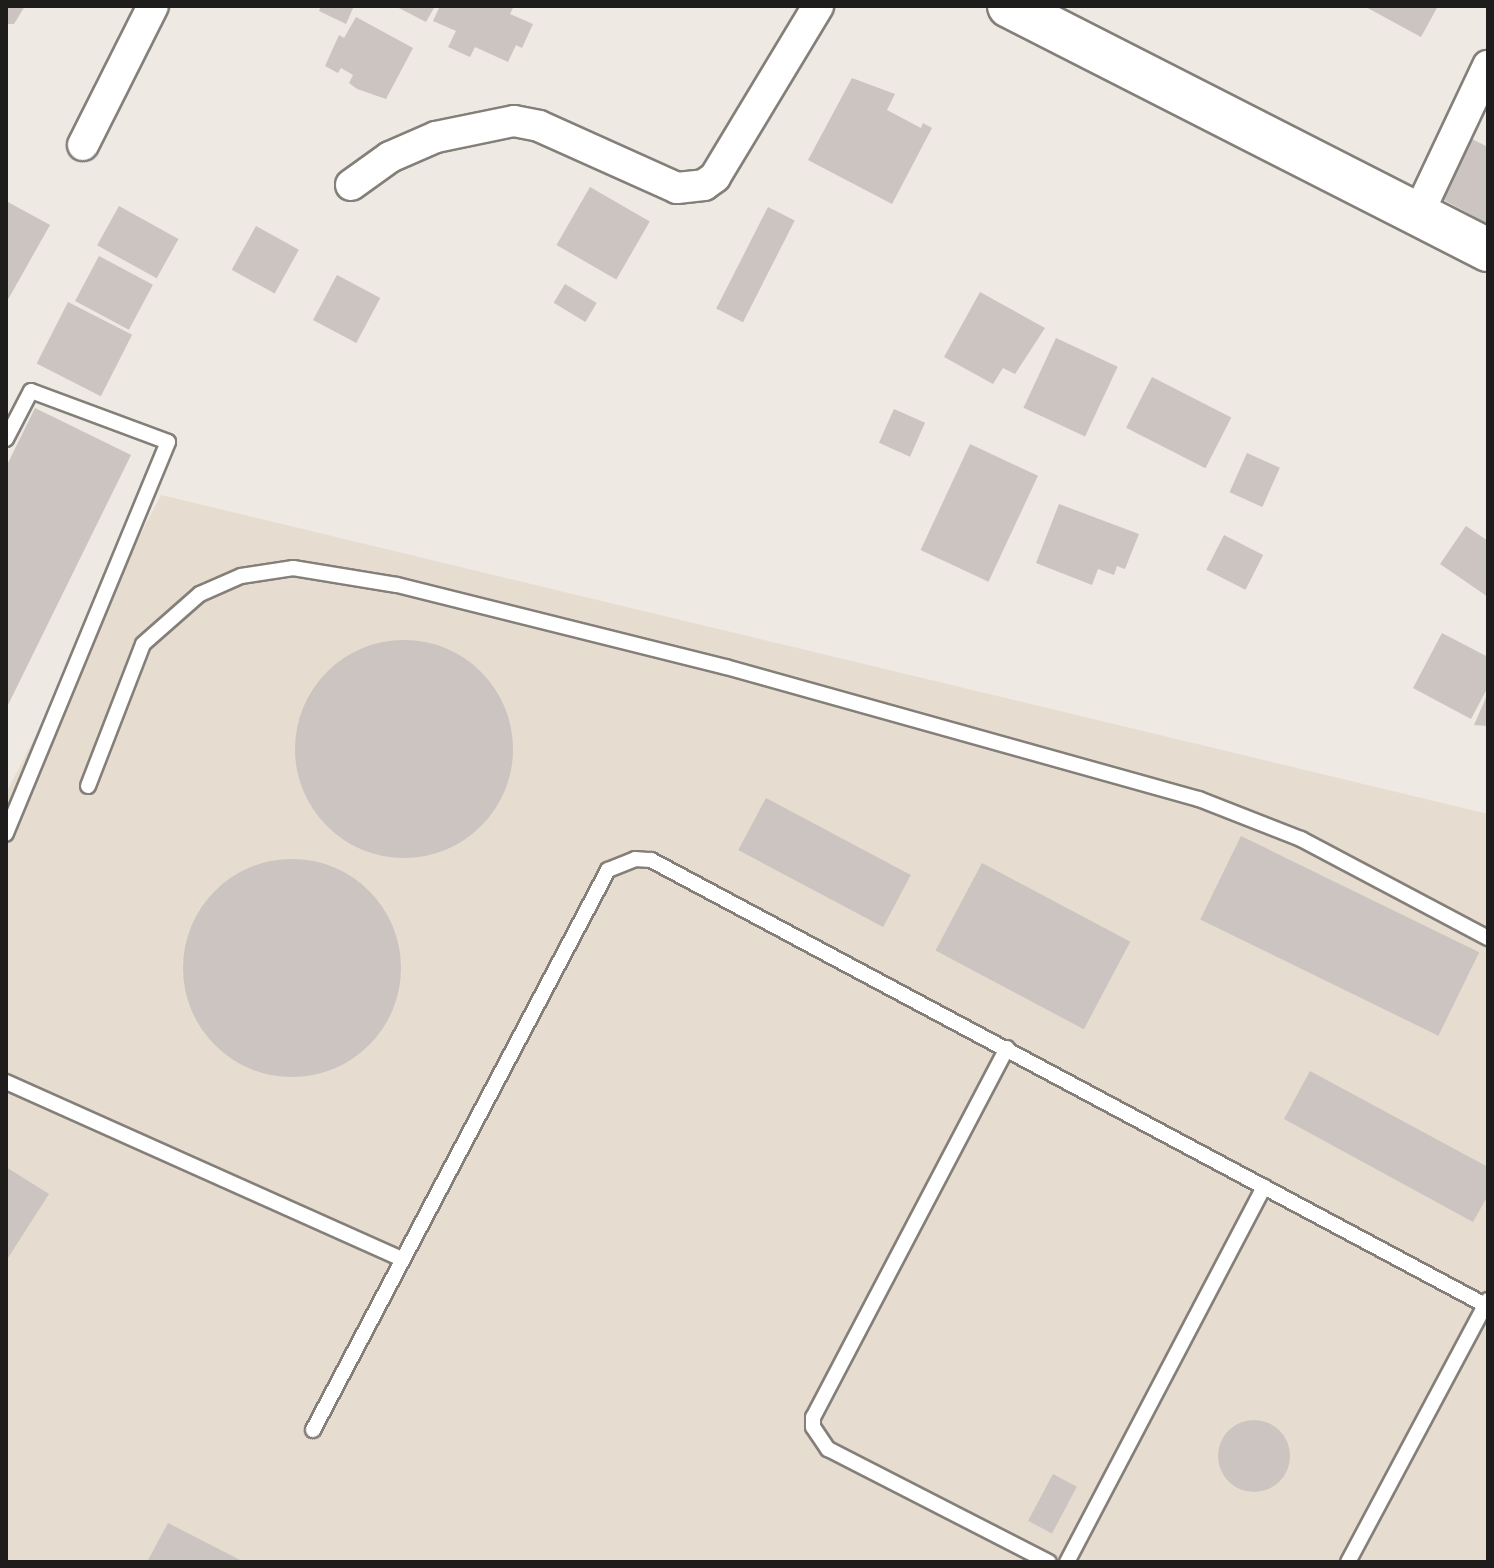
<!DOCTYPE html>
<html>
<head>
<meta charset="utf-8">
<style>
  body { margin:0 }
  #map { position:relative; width:1494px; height:1568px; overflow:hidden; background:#eee9e3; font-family:Mulish,sans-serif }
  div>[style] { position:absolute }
  .built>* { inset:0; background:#e6dcd0 }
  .building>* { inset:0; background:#cbc4c0; transform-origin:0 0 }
  .round { border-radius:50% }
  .roads { filter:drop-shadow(2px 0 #847f79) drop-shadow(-2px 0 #847f79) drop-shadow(0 2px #847f79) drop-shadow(0 -2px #847f79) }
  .lane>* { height:14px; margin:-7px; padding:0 7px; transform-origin:7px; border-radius:7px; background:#fff }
  .street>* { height:30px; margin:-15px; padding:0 15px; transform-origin:15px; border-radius:15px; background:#fff }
  .secondary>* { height:42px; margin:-21px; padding:0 21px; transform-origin:21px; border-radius:21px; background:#fff }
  span { translate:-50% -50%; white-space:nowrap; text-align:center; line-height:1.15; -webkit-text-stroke:8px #fff; paint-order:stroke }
  .frame { position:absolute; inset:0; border:8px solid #1f1d1b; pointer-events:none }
</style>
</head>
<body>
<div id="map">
  <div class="built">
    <div style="clip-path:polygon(161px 495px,1488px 814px,1488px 1562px,6px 1562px,6px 793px)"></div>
  </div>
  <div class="building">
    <div style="clip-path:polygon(6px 6px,25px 6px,14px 24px,6px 24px)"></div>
    <div style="clip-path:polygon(321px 6px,354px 6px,346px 24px,319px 11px)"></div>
    <div style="clip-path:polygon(395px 6px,435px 6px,426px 22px)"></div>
    <div style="clip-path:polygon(440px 6px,514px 6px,510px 14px,533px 24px,522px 48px,516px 45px,508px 62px,475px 47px,470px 57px,448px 47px,456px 31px,433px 21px)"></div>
    <div style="clip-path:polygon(1364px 6px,1438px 6px,1421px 37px)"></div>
    <div style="clip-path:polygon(356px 17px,413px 48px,386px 99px,357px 89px,349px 83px,353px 75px,341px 68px,338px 73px,325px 66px,339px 35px,344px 38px)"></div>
    <div style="clip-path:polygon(852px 78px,895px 94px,887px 110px,921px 128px,923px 123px,932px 128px,892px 204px,808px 160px)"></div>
    <div style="clip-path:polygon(1470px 138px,1488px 147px,1488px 224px,1431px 193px)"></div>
    <div style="left:590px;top:187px;width:69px;height:67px;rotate:30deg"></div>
    <div style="clip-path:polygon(6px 201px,50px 225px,6px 303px)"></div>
    <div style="left:119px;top:206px;width:68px;height:45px;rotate:29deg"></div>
    <div style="left:768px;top:207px;width:30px;height:114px;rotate:27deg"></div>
    <div style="left:256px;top:226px;width:49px;height:50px;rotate:29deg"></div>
    <div style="left:99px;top:256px;width:61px;height:51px;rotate:28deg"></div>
    <div style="left:337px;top:275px;width:49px;height:51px;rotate:28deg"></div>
    <div style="left:565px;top:284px;width:37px;height:22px;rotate:31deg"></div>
    <div style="clip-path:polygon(980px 292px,1045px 328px,1015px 374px,1003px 368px,993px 384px,944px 357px)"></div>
    <div style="left:68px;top:302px;width:72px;height:69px;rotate:27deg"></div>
    <div style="left:1056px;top:338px;width:68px;height:77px;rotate:25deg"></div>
    <div style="left:1152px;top:377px;width:89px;height:57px;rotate:27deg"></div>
    <div style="clip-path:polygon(35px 408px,131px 455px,6px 709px,6px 467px)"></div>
    <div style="left:894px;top:409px;width:34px;height:37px;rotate:24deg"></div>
    <div style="left:970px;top:444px;width:75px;height:117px;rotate:25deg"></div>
    <div style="left:1247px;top:453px;width:36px;height:43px;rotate:24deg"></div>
    <div style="clip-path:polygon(1059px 504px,1139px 534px,1125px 569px,1117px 566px,1114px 575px,1098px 569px,1092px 585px,1036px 563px)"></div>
    <div style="clip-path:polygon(1466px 526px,1488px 541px,1488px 597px,1440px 564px)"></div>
    <div style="left:1224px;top:535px;width:44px;height:39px;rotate:27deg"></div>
    <div style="clip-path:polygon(1442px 633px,1488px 657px,1488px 687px,1471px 719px,1413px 688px)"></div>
    <div class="round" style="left:295px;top:640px;width:218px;height:218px"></div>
    <div style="clip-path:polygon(1488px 693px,1488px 726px,1474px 725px)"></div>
    <div style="left:766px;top:798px;width:164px;height:59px;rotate:28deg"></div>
    <div style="left:1241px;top:836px;width:265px;height:93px;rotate:26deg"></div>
    <div class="round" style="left:183px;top:859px;width:218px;height:218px"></div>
    <div style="left:982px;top:863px;width:168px;height:99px;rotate:28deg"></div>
    <div style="clip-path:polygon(1310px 1071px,1488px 1167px,1488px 1195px,1473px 1222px,1284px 1119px)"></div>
    <div style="clip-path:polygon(6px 1167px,49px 1194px,6px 1261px)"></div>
    <div class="round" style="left:1218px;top:1420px;width:72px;height:72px"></div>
    <div style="left:1053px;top:1474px;width:27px;height:53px;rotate:28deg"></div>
    <div style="clip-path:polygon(168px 1523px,244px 1562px,147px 1562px)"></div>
  </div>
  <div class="roads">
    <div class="lane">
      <div style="left:6px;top:439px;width:54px;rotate:-62.5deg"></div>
      <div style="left:31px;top:391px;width:146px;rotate:20.4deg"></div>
      <div style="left:168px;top:442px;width:424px;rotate:112.5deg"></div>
      <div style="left:88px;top:786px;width:152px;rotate:-68.8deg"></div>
      <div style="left:143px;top:644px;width:76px;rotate:-41.3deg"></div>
      <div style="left:200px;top:594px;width:45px;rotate:-23.7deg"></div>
      <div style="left:241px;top:576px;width:53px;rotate:-8.7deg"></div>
      <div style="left:293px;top:568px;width:105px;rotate:9.3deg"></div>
      <div style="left:397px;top:585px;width:339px;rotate:14deg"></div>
      <div style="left:726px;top:667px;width:491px;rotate:15.6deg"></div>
      <div style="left:1199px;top:799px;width:110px;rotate:21.4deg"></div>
      <div style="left:1301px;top:839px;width:212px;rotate:27.9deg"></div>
      <div style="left:1007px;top:1048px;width:417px;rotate:117.7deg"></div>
      <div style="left:813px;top:1417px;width:10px;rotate:90deg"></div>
      <div style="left:813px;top:1427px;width:27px;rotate:56deg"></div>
      <div style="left:828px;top:1449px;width:248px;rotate:27.1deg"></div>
      <div style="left:6px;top:1082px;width:433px;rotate:24.1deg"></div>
      <div style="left:313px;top:1430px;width:633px;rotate:-62.22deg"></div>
      <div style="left:608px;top:870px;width:29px;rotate:-22deg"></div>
      <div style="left:635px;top:859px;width:16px;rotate:4deg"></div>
      <div style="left:651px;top:860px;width:945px;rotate:28.08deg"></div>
      <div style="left:1067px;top:1562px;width:424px;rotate:-62.3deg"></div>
      <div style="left:1348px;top:1562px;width:297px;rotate:-61.9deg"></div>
    </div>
    <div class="street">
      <div style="left:83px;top:145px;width:156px;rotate:-63.3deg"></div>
      <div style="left:351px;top:185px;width:48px;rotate:-35.7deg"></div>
      <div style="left:390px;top:157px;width:50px;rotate:-23.5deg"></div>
      <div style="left:436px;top:137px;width:80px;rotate:-11.6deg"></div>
      <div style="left:514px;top:121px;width:25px;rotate:11deg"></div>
      <div style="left:539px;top:126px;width:151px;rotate:24.2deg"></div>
      <div style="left:677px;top:188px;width:27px;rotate:-6deg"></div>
      <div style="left:704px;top:185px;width:14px;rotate:-36deg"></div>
      <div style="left:715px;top:177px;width:200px;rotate:-58.9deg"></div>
      <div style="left:1418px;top:214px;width:164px;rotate:-64.7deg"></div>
    </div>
    <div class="secondary">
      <div style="left:1009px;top:6px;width:538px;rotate:26.99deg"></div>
    </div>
  </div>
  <div class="frame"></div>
</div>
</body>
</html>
